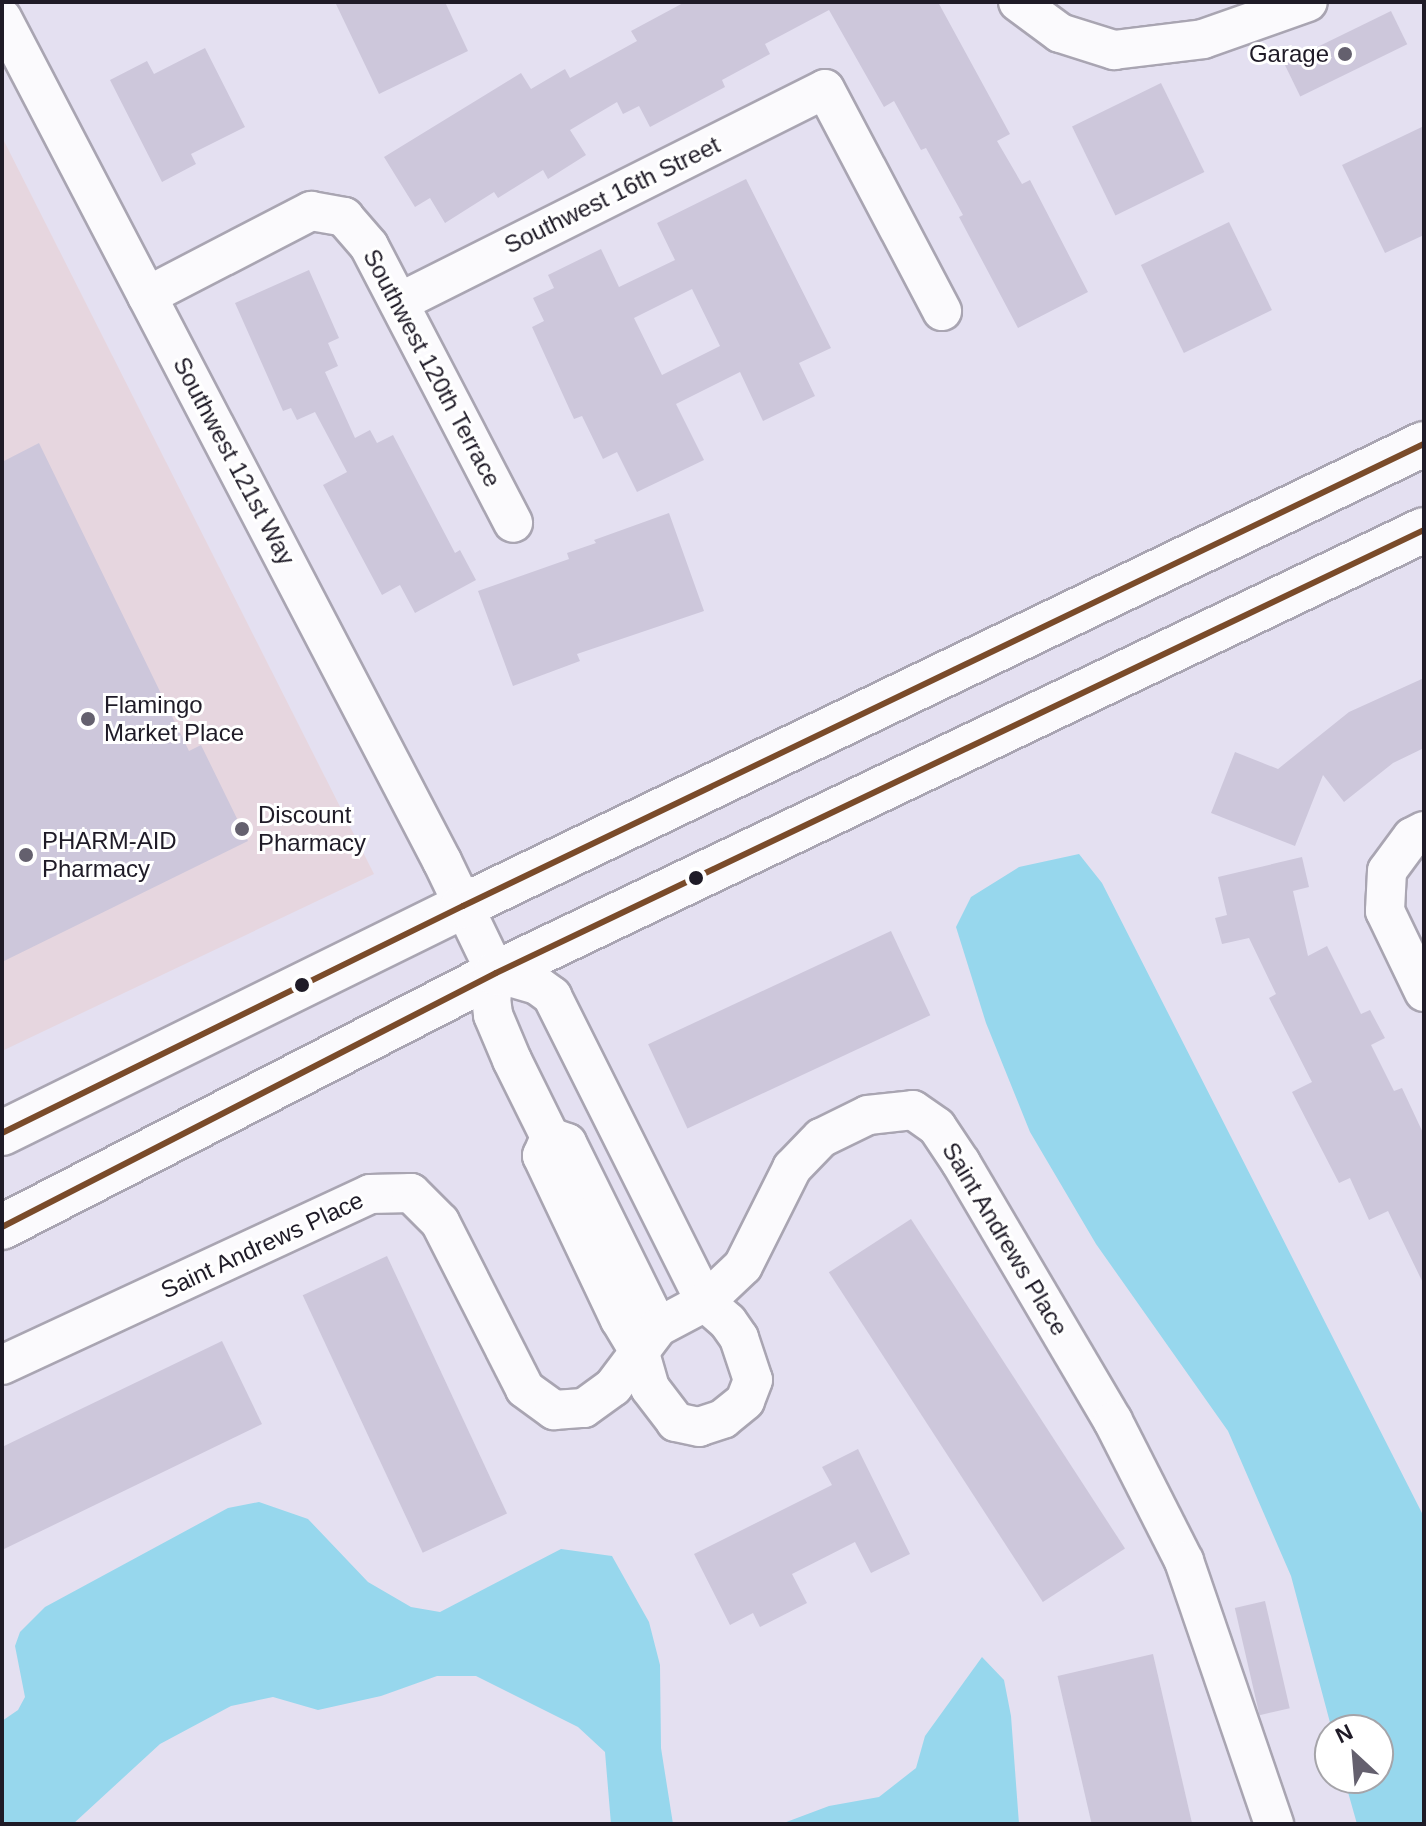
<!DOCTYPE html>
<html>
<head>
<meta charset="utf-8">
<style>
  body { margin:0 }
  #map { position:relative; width:1426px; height:1826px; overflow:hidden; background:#e4e0f1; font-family:Helvetica,sans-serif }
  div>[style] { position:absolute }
  .commercial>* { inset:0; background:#e6d6df }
  .water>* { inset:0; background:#97d7ed }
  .building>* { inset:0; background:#cdc7db; transform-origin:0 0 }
  .roads { filter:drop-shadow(2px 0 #a9a5b2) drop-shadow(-2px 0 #a9a5b2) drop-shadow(0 2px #a9a5b2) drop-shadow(0 -2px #a9a5b2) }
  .minor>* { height:38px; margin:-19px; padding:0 19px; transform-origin:19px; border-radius:19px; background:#fbfafd }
  .secondary>* { height:44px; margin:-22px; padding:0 22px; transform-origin:22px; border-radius:22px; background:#fbfafd }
  .bus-1>* { height:6px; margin:-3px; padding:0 3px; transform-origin:3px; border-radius:3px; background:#7a4b2a }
  .dots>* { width:22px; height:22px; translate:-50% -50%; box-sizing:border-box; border:4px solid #fff; border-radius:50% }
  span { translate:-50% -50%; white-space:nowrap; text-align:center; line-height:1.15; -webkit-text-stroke:6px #fff; paint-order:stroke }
  .poi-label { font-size:24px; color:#1f1b27 }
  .right { translate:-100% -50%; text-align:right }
  .left { translate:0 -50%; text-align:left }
  .street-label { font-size:24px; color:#1f1b27 }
  .frame { position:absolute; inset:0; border:4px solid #1f1b27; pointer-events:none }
  .north { position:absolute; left:1314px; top:1714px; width:80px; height:80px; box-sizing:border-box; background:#fff; border:2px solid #a5a4a9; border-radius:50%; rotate:334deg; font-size:22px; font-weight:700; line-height:32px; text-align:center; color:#1f1b27 }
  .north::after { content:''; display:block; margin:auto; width:28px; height:36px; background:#64606e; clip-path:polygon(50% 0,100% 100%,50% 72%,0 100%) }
</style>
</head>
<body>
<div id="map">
  <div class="commercial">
    <div style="clip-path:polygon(2px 137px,374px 874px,2px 1051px)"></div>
  </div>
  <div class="water">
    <div style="clip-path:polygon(1079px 854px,1102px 883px,1424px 1517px,1424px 1824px,1357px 1824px,1344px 1778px,1378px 1778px,1378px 1730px,1332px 1730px,1291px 1576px,1228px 1431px,1096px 1244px,1030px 1132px,986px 1023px,956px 927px,971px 897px,1019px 867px)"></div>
    <div style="clip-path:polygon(259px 1502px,308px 1519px,368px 1582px,411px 1607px,440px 1612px,561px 1549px,612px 1556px,649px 1622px,660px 1665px,661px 1748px,673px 1824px,611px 1824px,605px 1752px,578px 1727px,476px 1676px,437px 1676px,381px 1696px,318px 1710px,273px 1697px,231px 1706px,160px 1744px,73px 1824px,2px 1824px,2px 1721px,18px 1710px,25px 1697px,15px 1646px,20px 1632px,45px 1607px,228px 1508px)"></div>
    <div style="clip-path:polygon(982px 1657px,1004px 1680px,1011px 1716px,1019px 1824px,781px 1824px,829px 1806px,879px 1797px,916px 1768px,925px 1736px)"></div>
  </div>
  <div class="building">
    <div style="clip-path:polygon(335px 2px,445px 2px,468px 51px,379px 94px)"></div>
    <div style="clip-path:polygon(685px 2px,938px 2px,1010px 134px,997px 141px,1022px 184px,1030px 180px,1088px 292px,1018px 328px,959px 217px,963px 215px,926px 148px,921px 150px,894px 101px,884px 107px,829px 10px,765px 44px,770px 54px,722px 80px,725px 87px,650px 127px,639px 106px,623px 114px,617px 102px,570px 130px,586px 155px,548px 179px,543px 170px,498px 198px,494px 192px,445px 223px,430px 198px,415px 207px,384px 157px,521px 73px,531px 89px,565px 69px,570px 78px,637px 41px,631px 31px)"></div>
    <div style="left:1391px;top:11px;width:37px;height:119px;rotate:64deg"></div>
    <div style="clip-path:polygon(205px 48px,245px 127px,191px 154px,196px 164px,162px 182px,110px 80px,147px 61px,154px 74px)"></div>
    <div style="left:1161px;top:83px;width:99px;height:99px;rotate:64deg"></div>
    <div style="clip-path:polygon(1424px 126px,1424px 235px,1385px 253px,1342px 165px)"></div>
    <div style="clip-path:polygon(evenodd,746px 179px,831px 348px,799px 363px,815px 396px,763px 421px,740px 372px,676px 404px,704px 460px,637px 492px,617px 452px,603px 459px,582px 416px,574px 419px,532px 327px,544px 321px,533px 298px,554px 288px,548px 275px,601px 249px,619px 287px,675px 260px,657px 223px,746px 179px,692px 289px,720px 346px,662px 375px,634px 318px,692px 289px)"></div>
    <div style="left:1229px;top:222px;width:98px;height:98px;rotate:64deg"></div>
    <div style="clip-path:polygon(309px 270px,339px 338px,328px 343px,338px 366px,325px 372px,355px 438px,370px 430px,377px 443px,393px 435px,455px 553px,460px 550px,476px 580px,415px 613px,400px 585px,382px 595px,323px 485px,347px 472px,315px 412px,297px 420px,291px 408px,283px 411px,235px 303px)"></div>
    <div style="clip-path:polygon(39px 443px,189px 751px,201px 745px,248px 841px,2px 962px,2px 462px)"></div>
    <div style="clip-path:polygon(669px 513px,704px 611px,577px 654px,580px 661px,513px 686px,478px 591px,569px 559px,567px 553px,596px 543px,594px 540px)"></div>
    <div style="clip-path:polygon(1424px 678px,1424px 748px,1393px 763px,1344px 802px,1323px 775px,1295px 846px,1211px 813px,1235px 752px,1278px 769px,1349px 712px)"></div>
    <div style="clip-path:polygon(1302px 857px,1309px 887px,1293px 891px,1308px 956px,1327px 946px,1361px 1014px,1370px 1010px,1385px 1038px,1371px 1045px,1394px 1091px,1402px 1088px,1424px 1135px,1424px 1285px,1388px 1211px,1369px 1220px,1350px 1178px,1339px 1183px,1292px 1092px,1312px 1082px,1269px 998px,1276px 994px,1249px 938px,1222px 944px,1215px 918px,1227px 915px,1218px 877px)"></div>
    <div style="left:891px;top:931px;width:93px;height:268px;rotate:65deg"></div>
    <div style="left:911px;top:1219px;width:393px;height:98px;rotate:57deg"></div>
    <div style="left:387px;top:1256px;width:284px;height:93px;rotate:65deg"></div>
    <div style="clip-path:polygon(222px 1341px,262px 1424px,2px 1550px,2px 1447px)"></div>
    <div style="clip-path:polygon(858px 1449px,910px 1554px,871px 1573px,855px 1542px,792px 1574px,807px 1603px,760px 1627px,753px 1613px,730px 1625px,694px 1554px,832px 1485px,822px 1467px)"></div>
    <div style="left:1265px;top:1601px;width:110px;height:31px;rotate:77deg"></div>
    <div style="left:1153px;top:1654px;width:175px;height:98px;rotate:77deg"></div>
  </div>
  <div class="roads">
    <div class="minor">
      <div style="left:1018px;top:2px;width:52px;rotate:36.4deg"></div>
      <div style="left:1060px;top:33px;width:57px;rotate:17.5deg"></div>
      <div style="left:1114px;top:50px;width:90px;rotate:-7deg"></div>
      <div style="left:1203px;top:39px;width:111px;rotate:-19.4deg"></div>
      <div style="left:2px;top:18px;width:951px;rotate:62.44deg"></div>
      <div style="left:442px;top:861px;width:124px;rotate:64.3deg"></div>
      <div style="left:496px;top:973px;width:25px;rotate:101deg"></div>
      <div style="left:491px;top:998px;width:17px;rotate:83deg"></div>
      <div style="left:493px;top:1015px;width:49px;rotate:67.1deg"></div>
      <div style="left:512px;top:1060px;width:86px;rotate:63.7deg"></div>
      <div style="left:550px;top:1137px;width:18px;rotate:19deg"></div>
      <div style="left:567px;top:1143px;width:205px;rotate:63.7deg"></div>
      <div style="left:147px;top:296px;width:185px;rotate:-27.4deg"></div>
      <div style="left:311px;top:211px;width:34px;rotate:10deg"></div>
      <div style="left:344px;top:217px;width:38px;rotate:49deg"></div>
      <div style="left:369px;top:246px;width:312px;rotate:62.5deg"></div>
      <div style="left:400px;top:302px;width:475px;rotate:-26.6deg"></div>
      <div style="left:825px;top:89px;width:251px;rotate:62.2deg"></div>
      <div style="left:1424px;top:831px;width:13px;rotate:153deg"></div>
      <div style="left:1412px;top:837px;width:42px;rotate:126.3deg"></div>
      <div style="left:1387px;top:871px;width:40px;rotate:92.9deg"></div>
      <div style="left:1385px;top:911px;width:90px;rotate:64.3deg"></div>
      <div style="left:496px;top:973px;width:43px;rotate:16.3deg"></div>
      <div style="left:537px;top:985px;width:19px;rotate:36deg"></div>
      <div style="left:552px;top:996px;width:342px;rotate:63.4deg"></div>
      <div style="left:705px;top:1302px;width:30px;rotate:41deg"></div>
      <div style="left:728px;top:1322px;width:19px;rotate:55deg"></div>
      <div style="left:739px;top:1338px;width:44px;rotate:71.6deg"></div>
      <div style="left:753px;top:1380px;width:22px;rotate:111deg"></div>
      <div style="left:745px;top:1401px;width:28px;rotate:141deg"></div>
      <div style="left:723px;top:1419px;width:25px;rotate:162deg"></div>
      <div style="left:699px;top:1427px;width:24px;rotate:-168deg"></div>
      <div style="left:676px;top:1422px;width:43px;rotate:-127.4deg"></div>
      <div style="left:650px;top:1388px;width:36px;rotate:-106deg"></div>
      <div style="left:640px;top:1353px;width:39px;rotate:-121deg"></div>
      <div style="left:620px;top:1320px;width:182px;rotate:-115.4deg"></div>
      <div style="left:542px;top:1156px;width:21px;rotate:-67deg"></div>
      <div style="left:2px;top:1365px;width:406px;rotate:-24.9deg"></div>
      <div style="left:370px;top:1194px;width:41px;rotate:-1.4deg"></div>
      <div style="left:411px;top:1193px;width:41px;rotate:45deg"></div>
      <div style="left:440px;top:1222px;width:187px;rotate:63deg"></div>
      <div style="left:525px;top:1389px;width:36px;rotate:36deg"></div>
      <div style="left:554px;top:1410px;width:30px;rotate:-4deg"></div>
      <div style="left:584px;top:1408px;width:36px;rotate:-36deg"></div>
      <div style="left:613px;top:1387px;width:75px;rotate:-53.1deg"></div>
      <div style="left:658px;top:1327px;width:53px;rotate:-28deg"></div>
      <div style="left:705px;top:1302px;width:52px;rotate:-43.5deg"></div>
      <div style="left:743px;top:1266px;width:110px;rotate:-63.4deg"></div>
      <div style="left:792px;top:1168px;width:42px;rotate:-46deg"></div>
      <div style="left:821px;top:1138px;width:52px;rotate:-26.1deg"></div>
      <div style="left:868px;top:1115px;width:45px;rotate:-6.3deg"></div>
      <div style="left:913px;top:1110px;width:29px;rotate:35deg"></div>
      <div style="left:937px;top:1127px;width:43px;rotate:56.3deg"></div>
      <div style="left:961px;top:1163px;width:299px;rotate:59.5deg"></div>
      <div style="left:1113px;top:1421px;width:157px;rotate:63.1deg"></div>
      <div style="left:1184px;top:1561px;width:278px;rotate:71.1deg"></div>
    </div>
    <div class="secondary">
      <div style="left:2px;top:1133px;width:514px;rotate:-26.22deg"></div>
      <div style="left:463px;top:906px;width:1066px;rotate:-25.68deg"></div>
      <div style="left:2px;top:1227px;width:555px;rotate:-27.21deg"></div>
      <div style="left:496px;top:973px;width:1028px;rotate:-25.52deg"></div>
    </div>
  </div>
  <div class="bus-1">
    <div style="left:2px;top:1133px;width:514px;rotate:-26.22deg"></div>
    <div style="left:463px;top:906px;width:1066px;rotate:-25.68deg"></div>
    <div style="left:2px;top:1227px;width:555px;rotate:-27.21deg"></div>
    <div style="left:496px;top:973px;width:1028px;rotate:-25.52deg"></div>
  </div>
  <div class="dots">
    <div style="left:1345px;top:54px;background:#64606e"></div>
    <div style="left:88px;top:719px;background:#64606e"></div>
    <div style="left:242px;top:829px;background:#64606e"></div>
    <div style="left:26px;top:855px;background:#64606e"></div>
    <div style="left:696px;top:878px;background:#1f1b27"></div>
    <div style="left:302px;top:985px;background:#1f1b27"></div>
  </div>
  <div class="poi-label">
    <span class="right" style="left:1329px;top:54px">Garage</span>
    <span class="left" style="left:104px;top:719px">Flamingo<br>Market Place</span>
    <span class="left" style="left:258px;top:829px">Discount<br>Pharmacy</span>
    <span class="left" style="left:42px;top:855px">PHARM-AID<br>Pharmacy</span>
  </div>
  <div class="street-label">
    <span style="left:612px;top:195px;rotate:-26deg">Southwest 16th Street</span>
    <span style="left:432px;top:368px;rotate:62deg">Southwest 120th Terrace</span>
    <span style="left:234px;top:461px;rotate:62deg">Southwest 121st Way</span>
    <span style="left:1005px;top:1239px;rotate:59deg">Saint Andrews Place</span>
    <span style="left:262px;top:1245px;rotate:-25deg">Saint Andrews Place</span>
  </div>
  <div class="frame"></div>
  <div class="north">N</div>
</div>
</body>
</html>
